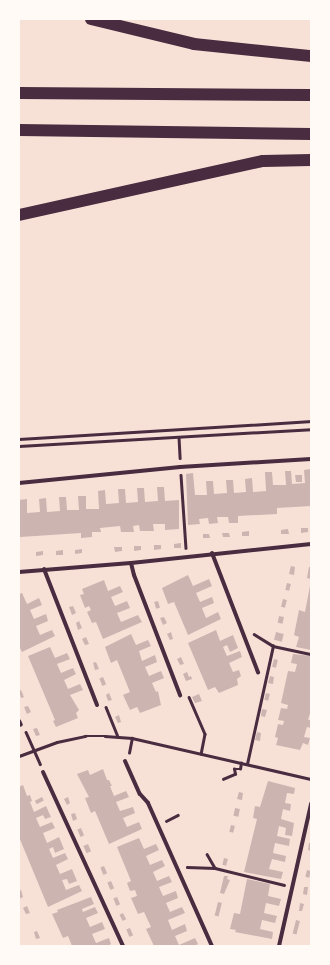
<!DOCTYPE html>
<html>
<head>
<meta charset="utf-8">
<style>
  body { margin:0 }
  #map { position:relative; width:330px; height:965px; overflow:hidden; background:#f7e1d7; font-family:"Titillium Web",sans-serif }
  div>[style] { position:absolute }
  .building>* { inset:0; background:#ccb4b1; transform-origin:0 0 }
  .path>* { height:2.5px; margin:-1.25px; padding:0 1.25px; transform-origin:1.25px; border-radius:1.25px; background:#4a2c40 }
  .minor>* { height:4px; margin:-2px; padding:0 2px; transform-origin:2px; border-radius:2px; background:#4a2c40 }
  .motorway>* { height:12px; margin:-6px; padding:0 6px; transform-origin:6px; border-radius:6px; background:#4a2c40 }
  span { translate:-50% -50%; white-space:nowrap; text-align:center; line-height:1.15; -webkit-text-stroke:3px #fffaf5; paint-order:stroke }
  .frame { position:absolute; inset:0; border:20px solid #fffaf5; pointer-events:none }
</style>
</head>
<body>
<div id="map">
  <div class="building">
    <div style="clip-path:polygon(311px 469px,311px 506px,277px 508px,277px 514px,238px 516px,238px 523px,229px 523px,228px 517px,217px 517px,218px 523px,209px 524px,208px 518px,199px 519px,200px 524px,188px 525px,186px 474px,193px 473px,195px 495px,207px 495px,206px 481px,213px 481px,214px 494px,227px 493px,226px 480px,233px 480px,234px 493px,246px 492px,245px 479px,252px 478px,253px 492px,266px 491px,265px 472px,272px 472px,273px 485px,286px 485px,285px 471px,291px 471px,292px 484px,305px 483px,304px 470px)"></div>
    <div style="clip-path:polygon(295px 475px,302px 475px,302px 482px,296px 482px)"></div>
    <div style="clip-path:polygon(157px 487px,164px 487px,165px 501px,179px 500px,179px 529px,165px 530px,165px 524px,153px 524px,154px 531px,140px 531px,139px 525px,133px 526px,134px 532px,121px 532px,120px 526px,100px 528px,101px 532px,92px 532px,92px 537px,81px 538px,81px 533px,20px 537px,19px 500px,27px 499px,27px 513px,40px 512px,39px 499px,46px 498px,47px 512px,60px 511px,59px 497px,66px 497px,67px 510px,79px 510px,78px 496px,86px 496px,86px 509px,99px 509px,98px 491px,105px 490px,106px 504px,119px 503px,118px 489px,125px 489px,126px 503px,138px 502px,137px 488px,144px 488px,145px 502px,158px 501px)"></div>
    <div style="clip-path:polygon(301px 528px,308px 528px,308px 532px,301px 533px)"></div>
    <div style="clip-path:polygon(288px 529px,289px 534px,281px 534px,281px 530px)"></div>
    <div style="clip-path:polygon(249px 531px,249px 536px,242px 536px,242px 532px)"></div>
    <div style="clip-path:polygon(222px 533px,229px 533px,230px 537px,223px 537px)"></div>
    <div style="clip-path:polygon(203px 534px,209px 534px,210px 538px,203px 538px)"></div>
    <div style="clip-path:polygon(181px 543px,181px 548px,174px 548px,174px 544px)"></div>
    <div style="clip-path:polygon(154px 545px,161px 545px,161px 549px,154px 550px)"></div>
    <div style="clip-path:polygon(134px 546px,141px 546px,141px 550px,134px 551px)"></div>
    <div style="clip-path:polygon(114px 547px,122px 547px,122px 551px,115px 552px)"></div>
    <div style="clip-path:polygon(82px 549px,82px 553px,75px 554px,75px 550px)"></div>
    <div style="clip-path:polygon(63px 550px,63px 555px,56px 555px,56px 551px)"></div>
    <div style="clip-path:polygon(43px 551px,43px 555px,36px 556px,36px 552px)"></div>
    <div style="clip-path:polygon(291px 566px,295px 567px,294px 575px,289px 574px)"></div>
    <div style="clip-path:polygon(309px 567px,311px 567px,311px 579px,307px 578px)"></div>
    <div style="clip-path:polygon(188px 575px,193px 586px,209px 579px,212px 586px,196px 593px,200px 602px,212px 597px,214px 603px,202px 608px,206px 618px,218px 612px,221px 619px,188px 635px,174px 602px,168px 604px,162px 588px)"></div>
    <div style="clip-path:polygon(104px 580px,108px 591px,120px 586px,123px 592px,111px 597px,115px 606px,127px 601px,130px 608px,117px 613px,121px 622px,138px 615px,142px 622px,103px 639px,96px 622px,92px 623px,87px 612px,91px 610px,89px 606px,85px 608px,80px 595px,84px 594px,82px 589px)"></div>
    <div style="left:287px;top:583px;width:4px;height:7px;rotate:14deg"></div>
    <div style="clip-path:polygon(310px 586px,311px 586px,311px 650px,296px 647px,299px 637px,294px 635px,299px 610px,305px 612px)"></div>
    <div style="clip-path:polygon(22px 593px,27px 604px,39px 598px,42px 605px,30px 610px,34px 619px,46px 614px,48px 621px,36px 626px,40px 635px,52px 630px,55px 636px,22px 652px,19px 646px,19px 594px)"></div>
    <div style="left:283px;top:599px;width:4px;height:8px;rotate:14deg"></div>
    <div style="left:158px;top:601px;width:7px;height:4px;rotate:74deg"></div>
    <div style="clip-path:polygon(73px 606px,76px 613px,72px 615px,69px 607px)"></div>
    <div style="left:279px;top:616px;width:5px;height:7px;rotate:11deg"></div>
    <div style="clip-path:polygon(164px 617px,167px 623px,163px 625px,160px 618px)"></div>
    <div style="clip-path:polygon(79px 621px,82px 628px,78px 630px,76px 623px)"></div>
    <div style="clip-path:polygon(216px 630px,220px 641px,233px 635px,238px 648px,230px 652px,227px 645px,223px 647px,227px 656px,240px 651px,242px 657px,229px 663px,233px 672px,239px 670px,241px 676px,237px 679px,238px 685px,219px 693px,215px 687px,208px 690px,188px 643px)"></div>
    <div style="clip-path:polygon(171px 632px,173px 639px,170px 640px,167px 634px)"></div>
    <div style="left:276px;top:632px;width:8px;height:8px;rotate:14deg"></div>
    <div style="clip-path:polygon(131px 634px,136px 645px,148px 640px,151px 646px,139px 651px,142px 661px,155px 655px,157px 662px,145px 667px,149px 676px,161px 671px,164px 678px,152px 683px,156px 692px,158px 691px,161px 705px,140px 713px,137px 707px,130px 710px,123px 695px,130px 692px,117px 660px,111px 663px,105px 647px)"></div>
    <div style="clip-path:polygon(86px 637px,89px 644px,85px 645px,82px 639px)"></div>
    <div style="clip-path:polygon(50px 647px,55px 658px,67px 653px,70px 659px,57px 664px,61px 673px,73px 668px,76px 674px,64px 680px,68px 689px,80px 684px,83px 690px,70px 695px,79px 710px,76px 713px,78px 718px,56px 727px,53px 721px,55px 720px,28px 656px)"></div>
    <div style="clip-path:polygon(293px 654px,311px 656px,311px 710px,308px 720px,311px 720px,311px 728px,307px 727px,304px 737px,310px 738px,308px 745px,303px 743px,300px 750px,276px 745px,278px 738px,275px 737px,278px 724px,283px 725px,284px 721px,278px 720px,281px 708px,287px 709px,288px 705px,281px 703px,288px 671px,295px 672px,297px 664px,291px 663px)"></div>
    <div style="clip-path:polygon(181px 657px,184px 664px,180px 665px,177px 659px)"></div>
    <div style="left:274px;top:659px;width:4px;height:8px;rotate:14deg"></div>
    <div style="clip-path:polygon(96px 662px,99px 669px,95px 670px,93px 663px)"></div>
    <div style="clip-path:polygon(187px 672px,189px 677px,191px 676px,192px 679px,186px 681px,183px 674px)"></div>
    <div style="clip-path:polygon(270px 676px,274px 677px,273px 684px,268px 683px)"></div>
    <div style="left:103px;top:677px;width:8px;height:4px;rotate:67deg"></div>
    <div style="clip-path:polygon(21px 690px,24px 697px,21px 698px,19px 691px)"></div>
    <div style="clip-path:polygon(109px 693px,112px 700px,108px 701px,106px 695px)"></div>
    <div style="left:266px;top:693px;width:4px;height:7px;rotate:14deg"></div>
    <div style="clip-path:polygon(199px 694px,202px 701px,195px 703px,192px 697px)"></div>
    <div style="clip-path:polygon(28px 706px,31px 712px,27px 714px,24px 707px)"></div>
    <div style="clip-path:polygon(262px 709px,267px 710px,265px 717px,261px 716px)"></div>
    <div style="clip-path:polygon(119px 715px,121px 722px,118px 723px,115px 717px)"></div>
    <div style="clip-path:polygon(37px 728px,40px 735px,36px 736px,33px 729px)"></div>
    <div style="clip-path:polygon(257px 732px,261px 733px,260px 741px,255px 740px)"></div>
    <div style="clip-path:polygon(103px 769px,107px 780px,109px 780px,112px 786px,110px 786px,114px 796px,126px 791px,129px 797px,116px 802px,120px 811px,133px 807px,135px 813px,123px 818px,127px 827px,139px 822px,142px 829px,109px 844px,95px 811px,91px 813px,85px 798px,89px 797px,77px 774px,88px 770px,90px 775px)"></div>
    <div style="clip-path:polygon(268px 781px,295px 788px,294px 794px,287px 793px,285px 803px,291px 804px,290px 811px,283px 809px,281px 819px,294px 823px,292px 836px,285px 835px,286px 828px,279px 826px,277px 836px,290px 839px,289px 846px,275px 843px,273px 853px,286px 856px,285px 862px,272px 859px,269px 869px,283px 872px,281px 879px,244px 872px,257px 819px,253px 818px,255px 806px,260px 807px)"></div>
    <div style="clip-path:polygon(23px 785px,27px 796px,30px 795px,32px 801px,30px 802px,34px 812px,46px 806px,51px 817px,45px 819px,43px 815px,36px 818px,40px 827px,52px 822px,55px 828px,43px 833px,47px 843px,59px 837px,64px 849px,55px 853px,53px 847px,49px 849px,53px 858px,65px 853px,68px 859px,56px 865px,60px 874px,72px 869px,77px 881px,69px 884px,67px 879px,62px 880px,66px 890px,79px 885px,82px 891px,48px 907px,19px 837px,19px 787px)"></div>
    <div style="clip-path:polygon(239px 792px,243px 793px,242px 800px,237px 799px)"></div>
    <div style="left:42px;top:797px;width:4px;height:8px;rotate:63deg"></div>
    <div style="clip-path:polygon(68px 797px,70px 803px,67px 805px,64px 799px)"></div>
    <div style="left:235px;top:808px;width:5px;height:8px;rotate:11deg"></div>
    <div style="clip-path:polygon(75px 813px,77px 819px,73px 821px,71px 814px)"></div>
    <div style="left:231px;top:825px;width:4px;height:7px;rotate:14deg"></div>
    <div style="left:81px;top:828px;width:8px;height:4px;rotate:67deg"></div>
    <div style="clip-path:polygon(139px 838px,144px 849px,156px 844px,159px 850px,146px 856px,150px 865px,162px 860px,165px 866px,153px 872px,157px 881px,169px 876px,172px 882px,159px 887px,163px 896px,176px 891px,178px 898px,166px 903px,170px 912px,182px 907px,185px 913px,168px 920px,172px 930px,185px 924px,187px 931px,175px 936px,179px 945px,195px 938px,198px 944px,194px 946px,154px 946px,146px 929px,151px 927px,144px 912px,138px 914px,131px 898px,137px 896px,135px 890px,130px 891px,127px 883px,131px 881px,117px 847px)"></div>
    <div style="clip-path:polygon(309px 843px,311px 843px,311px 851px,308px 850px)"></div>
    <div style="left:88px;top:844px;width:8px;height:5px;rotate:67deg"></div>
    <div style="left:224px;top:858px;width:4px;height:7px;rotate:14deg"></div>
    <div style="left:104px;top:866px;width:8px;height:4px;rotate:67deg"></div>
    <div style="left:307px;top:870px;width:4px;height:7px;rotate:14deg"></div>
    <div style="clip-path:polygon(224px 876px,228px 876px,227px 879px,230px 880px,224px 894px,220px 893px)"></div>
    <div style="clip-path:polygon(247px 879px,270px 884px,268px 896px,281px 899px,279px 906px,266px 903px,264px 913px,277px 916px,275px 923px,262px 920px,260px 929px,273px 932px,272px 939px,235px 932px,236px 930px,230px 929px,234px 913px,240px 914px)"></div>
    <div style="left:111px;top:881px;width:8px;height:4px;rotate:67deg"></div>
    <div style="clip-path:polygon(304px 887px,308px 887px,307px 895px,303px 894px)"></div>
    <div style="clip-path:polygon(21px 890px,23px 897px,19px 899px,19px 891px)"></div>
    <div style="clip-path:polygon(91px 897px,94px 904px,82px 909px,83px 912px,95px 907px,98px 913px,86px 918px,90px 927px,102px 922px,105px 929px,92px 934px,96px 943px,109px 938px,111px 944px,108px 946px,72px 946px,68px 936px,63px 938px,52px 914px,58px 912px,57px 910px)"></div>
    <div style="left:117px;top:897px;width:8px;height:4px;rotate:67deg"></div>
    <div style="left:218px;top:902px;width:4px;height:14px;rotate:14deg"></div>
    <div style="clip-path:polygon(300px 903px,304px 904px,302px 911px,299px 911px)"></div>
    <div style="clip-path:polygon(27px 906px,30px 913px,26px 914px,23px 908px)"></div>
    <div style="left:123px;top:913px;width:7px;height:4px;rotate:63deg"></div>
    <div style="left:296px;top:920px;width:4px;height:14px;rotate:14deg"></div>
    <div style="left:130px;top:928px;width:8px;height:4px;rotate:67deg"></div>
    <div style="clip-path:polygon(37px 931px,40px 938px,36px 939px,34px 932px)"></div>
  </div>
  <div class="path">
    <div style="left:179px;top:437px;width:21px;rotate:87deg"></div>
    <div style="left:19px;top:439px;width:293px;rotate:-3.5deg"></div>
    <div style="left:19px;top:446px;width:292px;rotate:-3.3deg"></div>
    <div style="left:181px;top:475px;width:73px;rotate:86.1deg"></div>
    <div style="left:254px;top:634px;width:22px;rotate:32deg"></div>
    <div style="left:189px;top:697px;width:40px;rotate:66.6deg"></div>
    <div style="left:205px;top:734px;width:20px;rotate:101deg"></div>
    <div style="left:106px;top:707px;width:32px;rotate:68deg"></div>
    <div style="left:26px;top:732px;width:35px;rotate:66deg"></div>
    <div style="left:129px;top:753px;width:15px;rotate:-79deg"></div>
    <div style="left:19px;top:756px;width:40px;rotate:-20.2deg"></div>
    <div style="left:57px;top:742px;width:29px;rotate:-12deg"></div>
    <div style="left:85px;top:736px;width:20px"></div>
    <div style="left:105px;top:736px;width:27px;rotate:4deg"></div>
    <div style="left:132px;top:738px;width:184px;rotate:12.9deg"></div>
    <div style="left:247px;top:764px;width:121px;rotate:-77.6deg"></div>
    <div style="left:273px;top:646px;width:39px;rotate:12deg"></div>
    <div style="left:223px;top:779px;width:13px;rotate:-23deg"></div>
    <div style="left:235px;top:774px;width:5px;rotate:-101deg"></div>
    <div style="left:234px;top:769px;width:6px"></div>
    <div style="left:240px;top:769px;width:6px;rotate:-81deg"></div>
    <div style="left:166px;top:821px;width:13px;rotate:-27deg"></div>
    <div style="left:207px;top:854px;width:16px;rotate:60deg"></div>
    <div style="left:187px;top:867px;width:28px;rotate:2deg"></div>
    <div style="left:215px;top:868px;width:71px;rotate:13.8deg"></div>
  </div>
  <div class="minor">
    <div style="left:19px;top:483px;width:162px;rotate:-5.7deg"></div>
    <div style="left:180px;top:467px;width:131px;rotate:-3.5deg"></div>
    <div style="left:212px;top:553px;width:128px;rotate:68.9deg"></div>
    <div style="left:131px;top:563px;width:12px;rotate:76deg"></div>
    <div style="left:134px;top:575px;width:129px;rotate:69deg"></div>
    <div style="left:44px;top:569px;width:146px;rotate:68.7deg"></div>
    <div style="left:19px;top:572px;width:112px;rotate:-4.6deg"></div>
    <div style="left:131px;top:563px;width:181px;rotate:-6deg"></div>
    <div style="left:19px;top:721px;width:4px;rotate:63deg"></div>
    <div style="left:125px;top:761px;width:36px;rotate:66deg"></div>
    <div style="left:140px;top:794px;width:12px;rotate:48deg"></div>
    <div style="left:148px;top:803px;width:157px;rotate:65.9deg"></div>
    <div style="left:43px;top:772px;width:192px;rotate:65.3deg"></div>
    <div style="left:279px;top:946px;width:146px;rotate:-77.3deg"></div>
  </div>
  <div class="motorway">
    <div style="left:91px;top:19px;width:106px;rotate:13.6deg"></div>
    <div style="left:194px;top:44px;width:118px;rotate:5.9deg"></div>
    <div style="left:19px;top:93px;width:292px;rotate:0.4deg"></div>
    <div style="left:19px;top:130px;width:292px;rotate:0.8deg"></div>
    <div style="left:19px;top:215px;width:250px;rotate:-12.5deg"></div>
    <div style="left:263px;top:161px;width:48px;rotate:-1.2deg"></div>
  </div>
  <div class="frame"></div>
</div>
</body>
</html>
